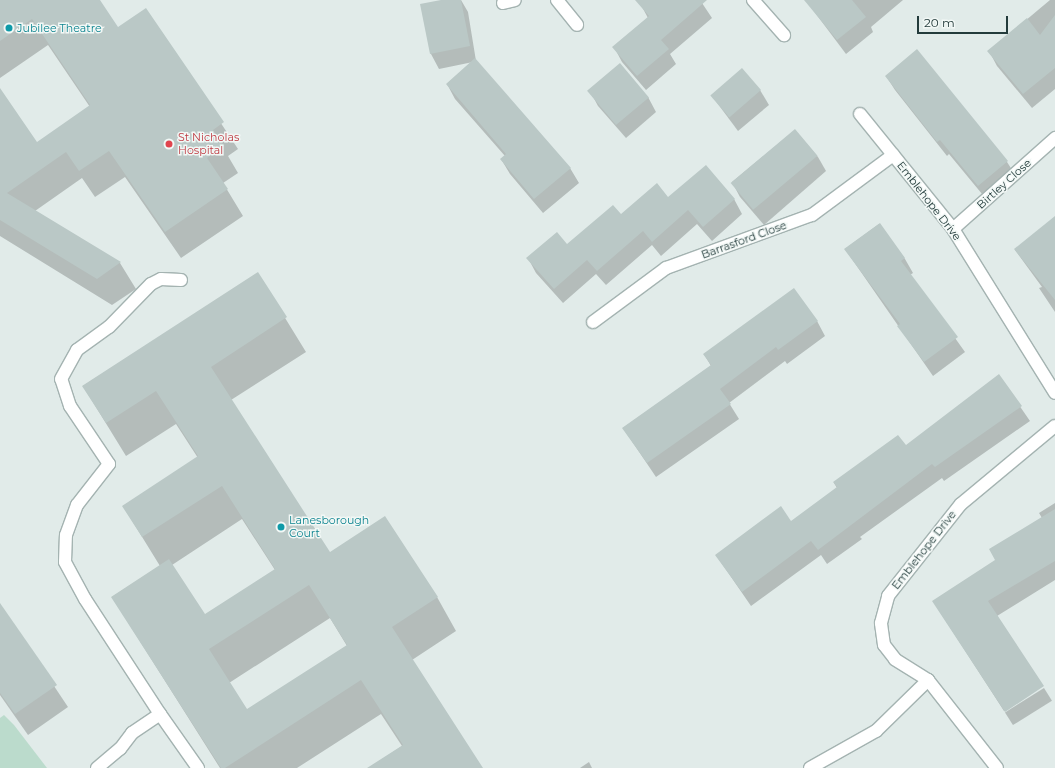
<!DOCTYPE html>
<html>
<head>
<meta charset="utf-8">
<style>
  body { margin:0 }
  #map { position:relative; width:1055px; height:768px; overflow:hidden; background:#e1ebe9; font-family:Montserrat,sans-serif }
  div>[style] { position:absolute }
  .green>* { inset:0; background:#bbdbcc }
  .shadow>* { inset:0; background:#0003; transform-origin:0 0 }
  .building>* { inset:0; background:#bac8c6; transform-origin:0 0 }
  .roads { filter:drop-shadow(1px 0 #a4b3b1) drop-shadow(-1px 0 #a4b3b1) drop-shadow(0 1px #a4b3b1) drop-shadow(0 -1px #a4b3b1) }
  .minor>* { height:12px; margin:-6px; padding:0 6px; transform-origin:6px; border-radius:6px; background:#fff }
  .dots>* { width:11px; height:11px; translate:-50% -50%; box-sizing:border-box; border:2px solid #f2f8f6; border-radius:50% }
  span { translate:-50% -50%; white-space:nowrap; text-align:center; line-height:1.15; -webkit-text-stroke:3px #f2f8f6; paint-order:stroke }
  .culture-label { font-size:11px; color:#0d838f }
  .left { translate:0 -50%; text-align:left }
  .health-label { font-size:11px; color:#be3a42 }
  .street-label { font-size:11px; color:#233b3b }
  .scale { position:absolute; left:917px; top:16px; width:91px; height:18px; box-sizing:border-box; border:2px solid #233b3b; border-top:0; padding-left:5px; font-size:12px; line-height:14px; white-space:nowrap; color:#233b3b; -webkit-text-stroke:3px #f2f8f6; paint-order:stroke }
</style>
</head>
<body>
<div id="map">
  <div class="green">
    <div style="clip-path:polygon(4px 715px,14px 725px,47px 768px,0 768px,0 718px)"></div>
  </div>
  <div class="shadow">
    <div style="clip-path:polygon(0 0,53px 0,118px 29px,146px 10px,238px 149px,228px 156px,238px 173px,223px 183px,243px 216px,181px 258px,125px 177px,95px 197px,82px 178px,35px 211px,120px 263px,136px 289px,112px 305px,0 236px,0 90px,37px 144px,90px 107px,48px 45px,0 78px)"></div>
    <div style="clip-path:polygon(446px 0,461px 0,468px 12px,476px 61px,570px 168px,579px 183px,543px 213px,510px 174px,501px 159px,505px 156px,455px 99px,447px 84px,473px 62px,439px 69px,431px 54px,421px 5px)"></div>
    <div style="clip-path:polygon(647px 0,700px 0,712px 18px,670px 54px,676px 64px,646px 90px,622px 62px,614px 47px,648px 18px,641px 5px)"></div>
    <div style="clip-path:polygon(817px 0,903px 0,871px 27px,873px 32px,846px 54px,810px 6px)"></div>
    <div style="clip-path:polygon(1050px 0,1055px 0,1055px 89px,1032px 108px,997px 66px,989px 51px)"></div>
    <div style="clip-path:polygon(886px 76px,1007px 162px,1016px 176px,987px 200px,949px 154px,947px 156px,895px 90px)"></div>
    <div style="clip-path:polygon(760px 90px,769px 105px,738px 131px,712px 96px)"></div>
    <div style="clip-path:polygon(590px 91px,648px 97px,656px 112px,626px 138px,598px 106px)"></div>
    <div style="clip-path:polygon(795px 130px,818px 157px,826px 171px,764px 225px,740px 197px,732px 182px)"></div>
    <div style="clip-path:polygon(668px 198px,734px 199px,742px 214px,712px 241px,697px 224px,661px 256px,652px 245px,606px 285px,596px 274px,563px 303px,536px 273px,528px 258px,567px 246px,621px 216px)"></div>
    <div style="clip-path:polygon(879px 224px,905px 259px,913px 273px,910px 275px,965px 352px,933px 376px,845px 249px)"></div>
    <div style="clip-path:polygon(1055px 236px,1055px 312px,1039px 288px,1042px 287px,1015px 250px)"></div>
    <div style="clip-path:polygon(evenodd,258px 274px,306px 352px,231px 400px,329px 553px,437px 597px,456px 631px,412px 660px,482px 768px,369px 768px,402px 746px,381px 714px,297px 768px,220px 768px,112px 597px,160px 566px,123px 506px,198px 458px,176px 424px,126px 456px,83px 386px,258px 274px,242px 519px,275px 570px,204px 616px,172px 565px,242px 519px,258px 274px,330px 618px,347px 646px,247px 710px,229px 683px,330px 618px)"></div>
    <div style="clip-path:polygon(817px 321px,825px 336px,787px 364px,785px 361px,729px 403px,739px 419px,656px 477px,623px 428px,711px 366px,704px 354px)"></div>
    <div style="clip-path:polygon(999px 376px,1030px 421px,944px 481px,942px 478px,860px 537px,862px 539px,827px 564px,821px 555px,751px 606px,716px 555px,791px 522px,837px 488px,834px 483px,906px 447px)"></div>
    <div style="clip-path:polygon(1055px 503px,1055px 580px,997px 616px,1043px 686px,1004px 711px,942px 615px,1042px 518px,1039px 513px)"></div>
    <div style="clip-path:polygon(0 605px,68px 707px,28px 735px,0 695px)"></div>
    <div style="left:1044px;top:688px;width:15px;height:46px;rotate:58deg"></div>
    <div style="clip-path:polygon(589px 762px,592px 768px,580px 768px)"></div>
  </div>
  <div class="building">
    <div style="clip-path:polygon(0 0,100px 0,118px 27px,146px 8px,224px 122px,213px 130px,224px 146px,207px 158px,228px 189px,165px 232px,109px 151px,79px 171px,66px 152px,7px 193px,121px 262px,97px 279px,0 220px,0 88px,37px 142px,90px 105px,32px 19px,0 41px)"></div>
    <div style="clip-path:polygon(441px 0,461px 0,470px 46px,430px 54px,420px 4px)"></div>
    <div style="clip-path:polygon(635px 0,707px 0,661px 40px,669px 49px,637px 76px,612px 47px,649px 16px)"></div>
    <div style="clip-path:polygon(804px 0,852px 0,866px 17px,837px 40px)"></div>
    <div style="clip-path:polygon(1055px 15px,1055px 68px,1023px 94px,987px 51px,1027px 18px,1040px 35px)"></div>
    <div style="clip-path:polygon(917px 49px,1008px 161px,978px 186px,940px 140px,937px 142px,885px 76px)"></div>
    <div style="clip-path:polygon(475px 58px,571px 168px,534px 199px,500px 159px,506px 154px,446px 84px)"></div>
    <div style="left:620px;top:63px;width:45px;height:43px;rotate:50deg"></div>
    <div style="left:742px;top:68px;width:29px;height:42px;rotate:49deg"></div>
    <div style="left:795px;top:129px;width:35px;height:84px;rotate:50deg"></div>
    <div style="clip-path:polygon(706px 165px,735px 199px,703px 227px,688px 210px,652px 242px,643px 231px,597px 271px,587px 260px,554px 289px,526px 258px,557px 232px,567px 244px,613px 205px,621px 214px,657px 183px,668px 197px)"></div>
    <div style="clip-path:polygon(1055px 216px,1055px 300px,1014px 249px)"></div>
    <div style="clip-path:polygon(880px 223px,905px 258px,901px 261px,958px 337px,924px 362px,897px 326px,900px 324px,844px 249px)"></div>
    <div style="clip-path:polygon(evenodd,258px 272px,287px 317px,211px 367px,330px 552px,385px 516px,438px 597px,392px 627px,483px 768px,367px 768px,403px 745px,361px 680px,225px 768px,221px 768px,111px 597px,169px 559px,205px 614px,275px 569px,222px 486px,142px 537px,122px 506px,198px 456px,156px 391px,106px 423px,82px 386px,258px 272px,309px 585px,347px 645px,247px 709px,209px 649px,309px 585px)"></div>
    <div style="clip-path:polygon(794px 288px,818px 321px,778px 350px,776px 347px,720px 389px,731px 404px,647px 463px,622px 428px,711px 365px,703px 354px)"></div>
    <div style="clip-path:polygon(999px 374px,1022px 406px,935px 467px,932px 464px,818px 550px,811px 541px,742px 592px,715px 555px,781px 506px,791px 521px,837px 487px,833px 482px,898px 435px,906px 445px)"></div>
    <div style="clip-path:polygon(1055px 509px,1055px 561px,988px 601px,1044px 686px,1005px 712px,932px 601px,995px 560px,989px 549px)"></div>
    <div style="clip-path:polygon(0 603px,57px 685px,15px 714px,0 693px)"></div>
  </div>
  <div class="roads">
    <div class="minor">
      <div style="left:557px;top:0;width:32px;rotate:51deg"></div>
      <div style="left:753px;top:0;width:47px;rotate:48.5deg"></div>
      <div style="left:503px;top:3px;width:12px;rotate:-14deg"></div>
      <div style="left:860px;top:114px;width:148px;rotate:51deg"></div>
      <div style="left:953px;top:229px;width:193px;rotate:58.1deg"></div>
      <div style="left:953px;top:229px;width:137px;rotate:-41.7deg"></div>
      <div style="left:593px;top:322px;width:91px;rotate:-36.5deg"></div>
      <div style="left:666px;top:268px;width:155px;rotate:-20deg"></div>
      <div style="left:812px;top:215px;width:101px;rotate:-36.5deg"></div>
      <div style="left:160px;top:714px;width:137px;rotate:-123.1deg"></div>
      <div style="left:85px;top:599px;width:42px;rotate:-118.4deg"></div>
      <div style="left:65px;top:562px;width:27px;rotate:-88deg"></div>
      <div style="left:66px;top:535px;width:32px;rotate:-70deg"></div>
      <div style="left:77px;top:505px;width:52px;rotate:-52deg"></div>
      <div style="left:109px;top:464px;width:70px;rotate:-123.9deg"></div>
      <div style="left:70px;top:406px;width:28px;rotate:-108deg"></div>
      <div style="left:61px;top:379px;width:33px;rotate:-61deg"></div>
      <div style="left:77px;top:350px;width:39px;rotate:-36deg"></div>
      <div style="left:109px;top:327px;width:60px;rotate:-45.7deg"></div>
      <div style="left:151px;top:284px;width:11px;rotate:-27deg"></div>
      <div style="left:161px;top:279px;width:20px;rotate:3deg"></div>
      <div style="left:97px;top:768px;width:30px;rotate:-40deg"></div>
      <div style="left:120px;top:749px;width:20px;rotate:-53deg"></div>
      <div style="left:132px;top:733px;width:34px;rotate:-34deg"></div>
      <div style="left:160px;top:714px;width:66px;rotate:54.9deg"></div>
      <div style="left:810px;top:768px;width:76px;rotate:-29.3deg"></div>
      <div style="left:876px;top:731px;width:73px;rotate:-44.4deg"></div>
      <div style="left:997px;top:768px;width:112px;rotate:-128.1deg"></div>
      <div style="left:928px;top:680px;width:39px;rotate:-148deg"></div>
      <div style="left:895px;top:659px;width:18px;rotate:-128deg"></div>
      <div style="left:884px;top:645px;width:22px;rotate:-98deg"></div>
      <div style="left:881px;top:623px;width:28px;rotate:-75deg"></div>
      <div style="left:888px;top:596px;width:117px;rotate:-51.6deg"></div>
      <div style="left:961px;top:504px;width:122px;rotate:-39.7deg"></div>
    </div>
  </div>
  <div class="dots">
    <div style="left:9px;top:28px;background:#0f9aa8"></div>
    <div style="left:169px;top:144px;background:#e0444e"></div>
    <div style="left:281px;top:527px;background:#0f9aa8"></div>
  </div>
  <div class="culture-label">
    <span class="left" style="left:17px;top:28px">Jubilee Theatre</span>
    <span class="left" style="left:289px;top:527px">Lanesborough<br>Court</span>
  </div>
  <div class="health-label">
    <span class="left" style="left:178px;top:144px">St Nicholas<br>Hospital</span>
  </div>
  <div class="street-label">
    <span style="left:1004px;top:184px;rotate:-42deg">Birtley Close</span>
    <span style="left:929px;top:201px;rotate:52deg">Emblehope Drive</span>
    <span style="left:744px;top:240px;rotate:-20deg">Barrasford Close</span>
    <span style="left:924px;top:550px;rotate:-52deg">Emblehope Drive</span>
  </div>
  <div class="scale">20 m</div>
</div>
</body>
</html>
